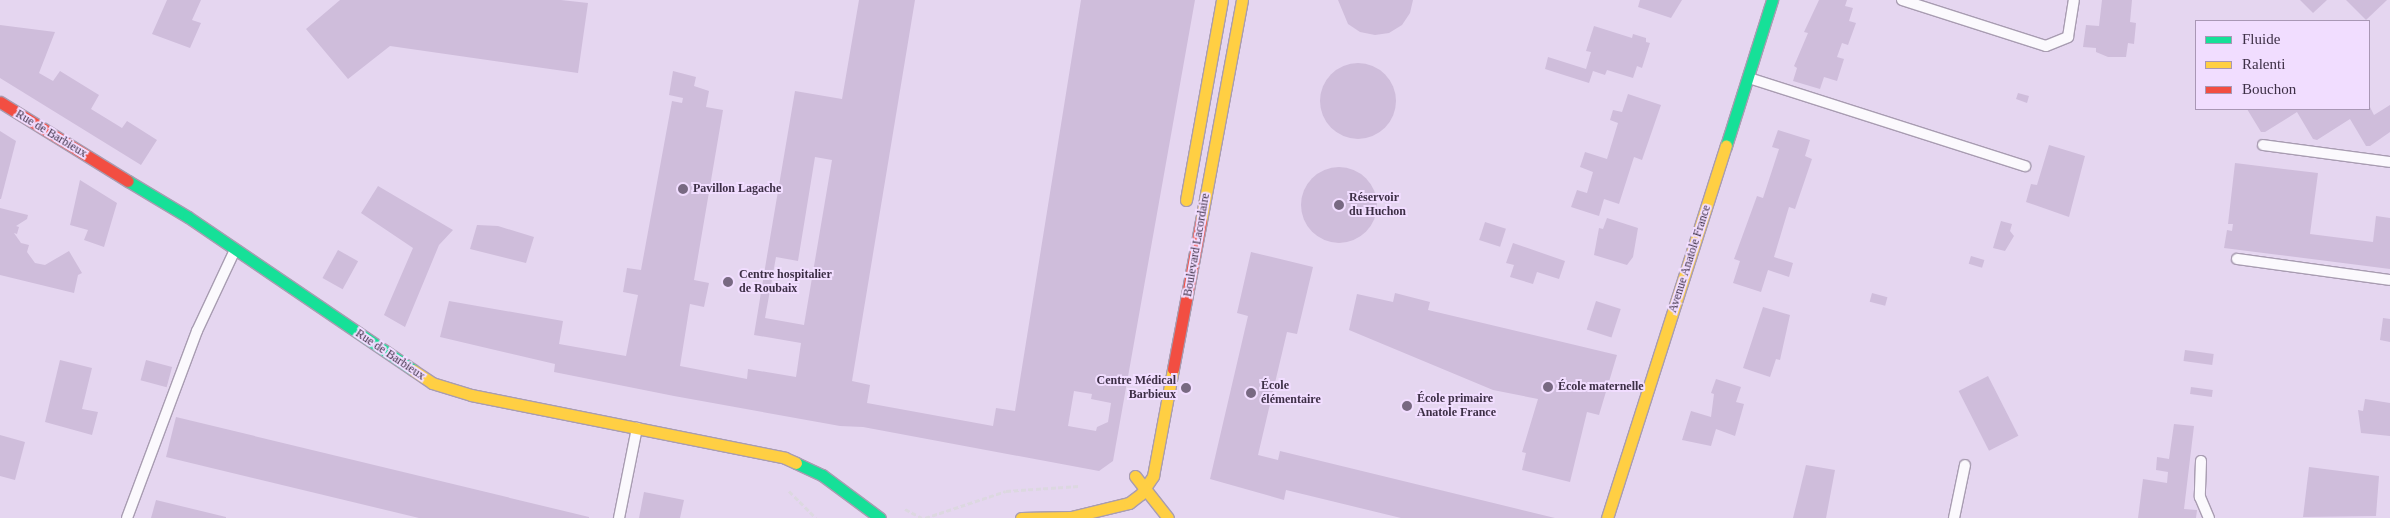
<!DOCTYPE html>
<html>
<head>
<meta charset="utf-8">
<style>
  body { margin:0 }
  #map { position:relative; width:2390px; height:518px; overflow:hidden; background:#e5d6f0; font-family:"Times New Roman",serif }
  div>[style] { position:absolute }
  .building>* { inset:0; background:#cfbddb; transform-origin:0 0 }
  .round { border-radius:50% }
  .path>* { height:3px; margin-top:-1.5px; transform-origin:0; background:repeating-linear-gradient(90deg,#dcd8e0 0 5px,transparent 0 7.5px) }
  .roads { filter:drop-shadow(1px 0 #a89cb1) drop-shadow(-1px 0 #a89cb1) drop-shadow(0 1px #a89cb1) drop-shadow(0 -1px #a89cb1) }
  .lane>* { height:10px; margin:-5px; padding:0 5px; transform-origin:5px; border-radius:5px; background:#fbf9fd }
  .fast>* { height:11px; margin:-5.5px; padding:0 5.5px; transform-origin:5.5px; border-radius:5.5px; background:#16e098 }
  .slow>* { height:11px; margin:-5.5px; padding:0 5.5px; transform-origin:5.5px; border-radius:5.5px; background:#ffcf43 }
  .jam>* { height:11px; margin:-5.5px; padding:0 5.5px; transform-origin:5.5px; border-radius:5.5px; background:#f24e42 }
  .dots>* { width:14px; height:14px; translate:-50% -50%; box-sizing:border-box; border:2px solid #f1ddff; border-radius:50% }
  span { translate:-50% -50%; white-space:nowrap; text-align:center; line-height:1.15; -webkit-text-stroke:4px #f1ddff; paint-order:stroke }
  .street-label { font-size:12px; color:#3d2f46 }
  .poi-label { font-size:12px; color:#3d2f46; font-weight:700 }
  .left { translate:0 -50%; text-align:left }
  .right { translate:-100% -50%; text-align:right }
  .legend { position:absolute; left:2195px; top:20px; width:175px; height:90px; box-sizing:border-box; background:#f1ddff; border:1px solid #a997b5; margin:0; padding:6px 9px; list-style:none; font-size:15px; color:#3d2f46 }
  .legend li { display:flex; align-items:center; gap:10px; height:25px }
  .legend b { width:25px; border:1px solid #a997b5 }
</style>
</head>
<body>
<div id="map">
  <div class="building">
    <div style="clip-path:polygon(167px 0,201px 0,192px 20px,201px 23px,190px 48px,152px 34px)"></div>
    <div style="clip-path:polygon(340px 0,561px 0,588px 3px,578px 73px,390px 46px,348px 79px,306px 29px)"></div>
    <div style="clip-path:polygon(evenodd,859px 0,915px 0,852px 381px,870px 385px,867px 403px,993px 426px,996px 408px,1015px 411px,1081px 0,1195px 0,1113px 461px,1099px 471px,863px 427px,840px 426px,674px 396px,554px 372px,555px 364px,440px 337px,449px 301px,563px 321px,559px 344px,626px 356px,638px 295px,623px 292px,627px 268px,641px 270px,672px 101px,682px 103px,683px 98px,669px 95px,673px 71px,696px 77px,694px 86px,709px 91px,706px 107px,723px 110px,694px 280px,709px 283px,704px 307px,690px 304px,680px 366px,747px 379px,748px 369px,796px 377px,801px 343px,754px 335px,767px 256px,795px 91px,842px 99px,859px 0,815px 157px,832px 160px,804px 325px,765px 318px,776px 257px,798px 261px,815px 157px,859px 0,1074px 391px,1092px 394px,1091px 399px,1111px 403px,1108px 422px,1097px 427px,1096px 431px,1068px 426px,1074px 391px)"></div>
    <div style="clip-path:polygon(1338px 0,1413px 0,1410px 13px,1402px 25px,1389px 33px,1375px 35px,1360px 32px,1348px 24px)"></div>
    <div style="clip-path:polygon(1640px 0,1682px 0,1671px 18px,1638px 7px)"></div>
    <div style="clip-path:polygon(1819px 0,1847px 0,1845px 6px,1853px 8px,1849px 21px,1856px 23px,1848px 45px,1842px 43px,1837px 57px,1844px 59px,1837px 81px,1824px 77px,1820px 89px,1793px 81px,1797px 68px,1794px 66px,1808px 33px,1804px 32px)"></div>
    <div style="clip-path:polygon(2102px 0,2132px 0,2130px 22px,2136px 23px,2134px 44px,2128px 43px,2126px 57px,2108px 57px,2096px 52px,2096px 48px,2083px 47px,2086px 25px,2099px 26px)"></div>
    <div style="clip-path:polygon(2300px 0,2327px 0,2313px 13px)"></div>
    <div style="clip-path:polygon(2346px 0,2387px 0,2366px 20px)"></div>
    <div style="clip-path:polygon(0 25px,55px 32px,39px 73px,53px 81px,60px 71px,99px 95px,91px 109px,122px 128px,127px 121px,157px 140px,141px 165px,0 78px)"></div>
    <div style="clip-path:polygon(1594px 26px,1632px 38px,1633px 34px,1646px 38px,1646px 42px,1650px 43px,1642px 68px,1637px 66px,1633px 78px,1607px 70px,1605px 75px,1593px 71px,1589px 83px,1545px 69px,1548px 57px,1586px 69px,1591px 52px,1586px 51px)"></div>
    <div class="round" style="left:1320px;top:63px;width:76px;height:76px"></div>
    <div style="clip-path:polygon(2018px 93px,2029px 96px,2027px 103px,2016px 99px)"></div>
    <div style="clip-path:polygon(1628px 94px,1661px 105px,1642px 160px,1634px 157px,1619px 204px,1604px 199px,1599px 216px,1571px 207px,1577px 190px,1587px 193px,1593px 172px,1580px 167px,1585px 152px,1607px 159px,1618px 123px,1610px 120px,1613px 110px,1622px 112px)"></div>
    <div style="clip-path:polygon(2369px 105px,2374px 115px,2390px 105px,2390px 132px,2370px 146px,2366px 146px,2350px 119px,2317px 140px,2313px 139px,2297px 112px,2265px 132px,2261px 132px,2247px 109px,2369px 109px)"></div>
    <div style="clip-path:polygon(1778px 130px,1810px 140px,1805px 156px,1812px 159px,1795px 209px,1789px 207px,1774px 257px,1793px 263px,1789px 277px,1768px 270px,1761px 292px,1733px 283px,1740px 261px,1734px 259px,1757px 196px,1763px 198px,1779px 149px,1772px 147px)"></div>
    <div style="clip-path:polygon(0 131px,16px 141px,1px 199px,0 199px)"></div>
    <div style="clip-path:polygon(2049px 145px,2085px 156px,2069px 217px,2026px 202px,2031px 184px,2037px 185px)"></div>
    <div style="clip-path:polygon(2235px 163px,2318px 173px,2310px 234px,2373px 242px,2376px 216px,2390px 218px,2390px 269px,2224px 248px,2227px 230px,2232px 231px,2233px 224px,2228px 224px)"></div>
    <div class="round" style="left:1301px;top:167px;width:76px;height:76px"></div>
    <div style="clip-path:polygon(80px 180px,117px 203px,104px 247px,84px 240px,88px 230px,70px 225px)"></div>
    <div style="clip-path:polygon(378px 186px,453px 230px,439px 245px,405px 327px,384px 315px,413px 248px,361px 213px)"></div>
    <div style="clip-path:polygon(0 208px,28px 215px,27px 219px,16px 226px,19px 227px,17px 234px,14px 233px,21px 243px,29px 245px,27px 252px,35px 263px,45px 265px,69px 251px,82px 273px,78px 275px,74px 293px,0 275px)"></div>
    <div style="clip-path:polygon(1607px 218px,1638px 228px,1633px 257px,1627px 265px,1594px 255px,1599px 228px,1603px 229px)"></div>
    <div style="clip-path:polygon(2001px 221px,2012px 224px,2010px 231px,2014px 236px,2005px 251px,1993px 248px)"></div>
    <div style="left:1485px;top:222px;width:22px;height:19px;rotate:18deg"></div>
    <div style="clip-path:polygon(477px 225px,498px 226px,534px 237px,526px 263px,470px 249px)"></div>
    <div style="clip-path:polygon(1513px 243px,1565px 261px,1559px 279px,1537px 272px,1533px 284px,1510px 277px,1514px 265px,1506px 263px)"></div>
    <div style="left:338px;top:250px;width:23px;height:32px;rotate:29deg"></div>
    <div style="clip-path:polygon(1251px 252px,1313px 267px,1297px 334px,1287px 332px,1258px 455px,1278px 460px,1280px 451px,1555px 518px,1401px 518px,1286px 490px,1284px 500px,1210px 479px,1248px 316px,1237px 313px)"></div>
    <div style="left:1971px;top:256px;width:14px;height:8px;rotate:17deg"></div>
    <div style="clip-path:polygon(1395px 293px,1430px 302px,1428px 310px,1617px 355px,1599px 415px,1587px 412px,1570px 482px,1522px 470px,1526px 453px,1522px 452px,1538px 399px,1493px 390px,1349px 330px,1357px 294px,1393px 302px)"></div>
    <div style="left:1872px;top:293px;width:16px;height:9px;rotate:15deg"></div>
    <div style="left:1596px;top:301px;width:26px;height:30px;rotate:18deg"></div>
    <div style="clip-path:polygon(1763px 307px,1790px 315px,1780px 360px,1776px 359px,1770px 377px,1743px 368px)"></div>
    <div style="clip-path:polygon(2383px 318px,2390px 319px,2390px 342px,2380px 340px)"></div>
    <div style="left:2185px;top:350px;width:29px;height:11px;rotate:8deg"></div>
    <div style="clip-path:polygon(60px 360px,92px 368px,82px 409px,98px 412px,92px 435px,45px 422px)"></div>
    <div style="left:146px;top:360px;width:27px;height:21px;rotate:15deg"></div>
    <div style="left:1988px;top:376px;width:67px;height:33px;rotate:63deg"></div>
    <div style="clip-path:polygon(1716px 379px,1741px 387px,1736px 402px,1744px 404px,1735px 436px,1716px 429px,1711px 446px,1682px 440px,1691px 411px,1711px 417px,1714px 394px,1711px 393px)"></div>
    <div style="left:2191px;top:387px;width:22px;height:7px;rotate:8deg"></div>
    <div style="clip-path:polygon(2365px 399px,2390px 403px,2390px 436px,2361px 433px,2358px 410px,2363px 411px)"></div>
    <div style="clip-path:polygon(176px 417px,589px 517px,589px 518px,419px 518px,166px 457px)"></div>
    <div style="clip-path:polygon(2174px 424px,2194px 426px,2184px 509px,2197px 510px,2196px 518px,2138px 518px,2143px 479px,2167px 483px,2168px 472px,2156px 470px,2157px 457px,2169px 459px)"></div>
    <div style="clip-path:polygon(0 435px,25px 442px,15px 480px,0 476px)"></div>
    <div style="clip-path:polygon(1806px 465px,1835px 470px,1826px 518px,1793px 518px)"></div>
    <div style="clip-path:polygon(2309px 467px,2379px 476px,2376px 516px,2303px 517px)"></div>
    <div style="clip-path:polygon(644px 492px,684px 500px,680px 518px,639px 518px)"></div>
    <div style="clip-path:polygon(156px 500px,226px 517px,226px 518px,151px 518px)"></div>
  </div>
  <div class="path">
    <div style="left:789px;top:491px;width:38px;rotate:45deg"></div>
    <div style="left:905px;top:509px;width:19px;rotate:28deg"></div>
    <div style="left:925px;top:518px;width:85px;rotate:-18.4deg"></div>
    <div style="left:1006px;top:491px;width:73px;rotate:-3.9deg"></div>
  </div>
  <div class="roads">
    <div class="lane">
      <div style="left:1902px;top:0;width:151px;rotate:17.7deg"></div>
      <div style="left:2046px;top:46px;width:24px;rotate:-22deg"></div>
      <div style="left:2068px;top:37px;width:37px;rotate:-81deg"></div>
      <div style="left:1749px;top:78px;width:290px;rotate:17.7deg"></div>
      <div style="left:2263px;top:145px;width:128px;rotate:7.6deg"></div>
      <div style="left:2237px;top:259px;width:154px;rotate:7.8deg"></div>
      <div style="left:2201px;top:461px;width:36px;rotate:92deg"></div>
      <div style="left:2200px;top:497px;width:23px;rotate:67deg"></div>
      <div style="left:127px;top:518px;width:200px;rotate:-69.5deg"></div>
      <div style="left:197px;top:331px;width:89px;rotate:-64.9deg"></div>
      <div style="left:619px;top:518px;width:92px;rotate:-78.7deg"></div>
      <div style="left:1954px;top:518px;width:54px;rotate:-78.3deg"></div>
    </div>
    <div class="fast">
      <div style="left:1726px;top:146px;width:153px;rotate:-72.5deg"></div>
      <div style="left:128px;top:181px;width:70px;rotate:31deg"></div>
      <div style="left:188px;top:217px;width:272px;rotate:34.2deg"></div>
      <div style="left:796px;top:463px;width:29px;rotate:25deg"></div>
      <div style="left:822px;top:475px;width:72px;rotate:36.6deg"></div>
    </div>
    <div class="slow">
      <div style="left:1186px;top:200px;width:203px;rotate:-79.8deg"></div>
      <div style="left:1201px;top:221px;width:225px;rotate:-79.5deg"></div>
      <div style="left:413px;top:370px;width:23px;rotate:34deg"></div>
      <div style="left:432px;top:383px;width:41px;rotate:17.1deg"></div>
      <div style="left:471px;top:395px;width:320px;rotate:11.3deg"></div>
      <div style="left:785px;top:458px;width:12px;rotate:24deg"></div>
      <div style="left:1135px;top:476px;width:53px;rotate:51.8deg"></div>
      <div style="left:1021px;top:518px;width:50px;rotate:-1.1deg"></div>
      <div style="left:1071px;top:517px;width:60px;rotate:-13.6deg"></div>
      <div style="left:1129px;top:503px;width:15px;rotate:-37deg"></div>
      <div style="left:1141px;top:494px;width:22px;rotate:-56deg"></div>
      <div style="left:1153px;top:476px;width:109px;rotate:-79.4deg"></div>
      <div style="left:1607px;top:518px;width:391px;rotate:-72.3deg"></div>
    </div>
    <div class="jam">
      <div style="left:0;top:102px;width:150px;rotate:31.7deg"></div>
      <div style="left:1173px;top:369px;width:151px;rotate:-79.3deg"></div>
    </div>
  </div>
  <div class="dots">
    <div style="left:683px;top:189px;background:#786982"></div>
    <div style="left:1339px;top:205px;background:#786982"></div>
    <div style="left:728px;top:282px;background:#786982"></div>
    <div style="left:1548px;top:387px;background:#786982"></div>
    <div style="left:1186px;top:388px;background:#786982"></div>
    <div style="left:1251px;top:393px;background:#786982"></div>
    <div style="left:1407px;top:406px;background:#786982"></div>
  </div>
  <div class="street-label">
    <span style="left:51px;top:134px;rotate:31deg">Rue de Barbieux</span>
    <span style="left:1197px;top:245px;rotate:-80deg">Boulevard Lacordaire</span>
    <span style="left:1690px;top:259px;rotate:-72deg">Avenue Anatole France</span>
    <span style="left:390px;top:355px;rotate:34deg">Rue de Barbieux</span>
  </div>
  <div class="poi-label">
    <span class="left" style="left:693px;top:189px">Pavillon Lagache</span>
    <span class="left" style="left:1349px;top:205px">Réservoir<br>du Huchon</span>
    <span class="left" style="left:739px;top:282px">Centre hospitalier<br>de Roubaix</span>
    <span class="right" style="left:1176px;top:388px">Centre Médical<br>Barbieux</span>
    <span class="left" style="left:1261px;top:393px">École<br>élémentaire</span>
    <span class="left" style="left:1558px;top:387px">École maternelle</span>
    <span class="left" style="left:1417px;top:406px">École primaire<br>Anatole France</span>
  </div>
  <ul class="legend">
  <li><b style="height:6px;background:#16e098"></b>Fluide</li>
  <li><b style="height:6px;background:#ffcf43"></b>Ralenti</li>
  <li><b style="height:6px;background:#f24e42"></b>Bouchon</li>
  </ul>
</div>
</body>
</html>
